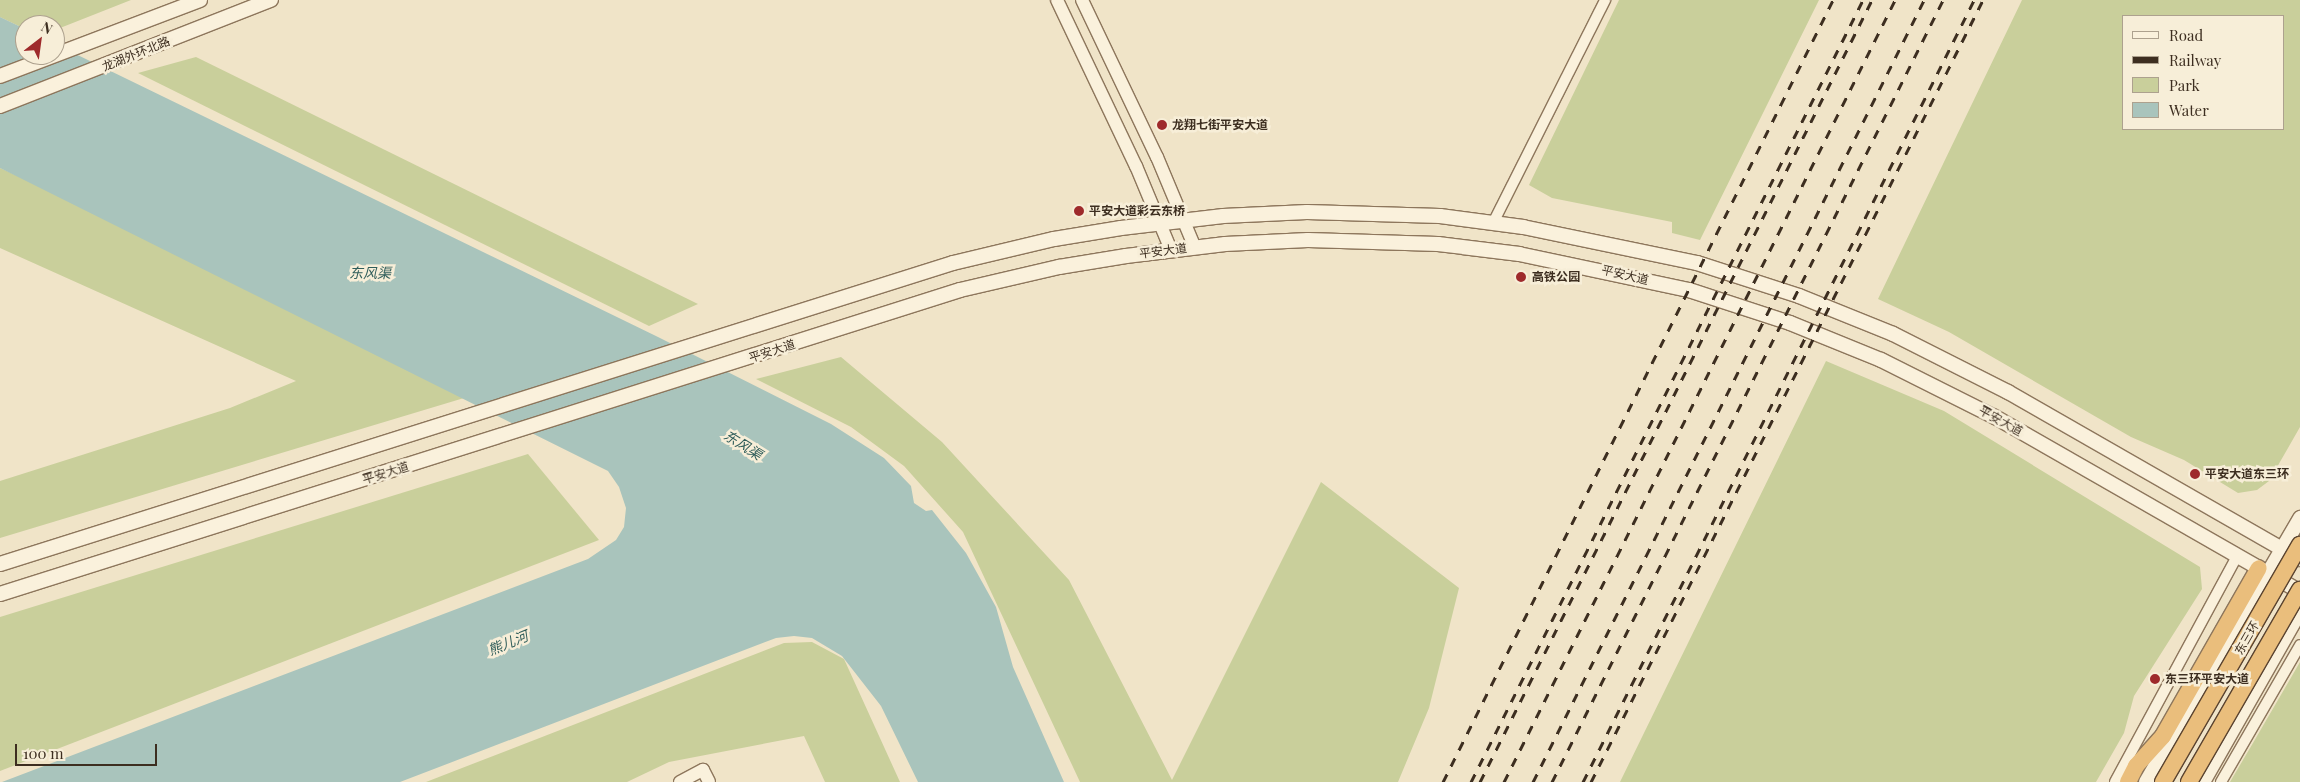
<!DOCTYPE html>
<html>
<head>
<meta charset="utf-8">
<style>
  body { margin:0 }
  #map { position:relative; width:2300px; height:782px; overflow:hidden; background:#f0e4c8; font-family:"Playfair Display","Noto Sans SC",serif }
  div>[style] { position:absolute }
  .green>* { inset:0; background:#c9cf9b }
  .water>* { inset:0; background:#a9c4bc }
  .roads { filter:drop-shadow(1px 0 #8d765c) drop-shadow(-1px 0 #8d765c) drop-shadow(0 1px #8d765c) drop-shadow(0 -1px #8d765c) }
  .minor>* { height:10px; margin:-5px; padding:0 5px; transform-origin:5px; border-radius:5px; background:#faf1dc }
  .tertiary>* { height:12px; margin:-6px; padding:0 6px; transform-origin:6px; border-radius:6px; background:#faf1dc }
  .secondary>* { height:14px; margin:-7px; padding:0 7px; transform-origin:7px; border-radius:7px; background:#faf1dc }
  .trunk>* { height:16px; margin:-8px; padding:0 8px; transform-origin:8px; border-radius:8px; background:#eabe7c }
  .rail>* { height:3px; margin-top:-1.5px; transform-origin:0; background:repeating-linear-gradient(90deg,#3d2e20 0 9px,transparent 0 18px) }
  .bridges { filter:drop-shadow(1px 0 #5b4430) drop-shadow(-1px 0 #5b4430) drop-shadow(0 1px #5b4430) drop-shadow(0 -1px #5b4430) }
  .trunk-bridge>* { height:16px; margin:-8px; padding:0 8px; transform-origin:8px; border-radius:8px; background:#eabe7c }
  .dots>* { width:14px; height:14px; translate:-50% -50%; box-sizing:border-box; border:2px solid #f7eed8; border-radius:50% }
  span { translate:-50% -50%; white-space:nowrap; text-align:center; line-height:1.15; -webkit-text-stroke:5px #f7eed8; paint-order:stroke }
  .street-label { font-size:12px; color:#3d2e20 }
  .poi-label { font-size:12px; color:#3d2e20; font-weight:700 }
  .left { translate:0 -50%; text-align:left }
  .water-label { font-size:14px; color:#2f5d5a; font-style:italic }
  .legend { position:absolute; left:2122px; top:15px; width:162px; height:115px; box-sizing:border-box; background:#f7eed8; border:1px solid #ada18e; margin:0; padding:6px 9px; list-style:none; font-size:15px; color:#3d2e20 }
  .legend li { display:flex; align-items:center; gap:10px; height:25px }
  .legend b { width:25px; border:1px solid #ada18e }
  .north { position:absolute; left:15px; top:15px; width:50px; height:50px; box-sizing:border-box; background:#f7eed8; border:1px solid #ada18e; border-radius:50%; rotate:30deg; font-size:14px; font-weight:700; line-height:20px; text-align:center; color:#3d2e20 }
  .north::after { content:''; display:block; margin:auto; width:18px; height:22px; background:#9e2a2b; clip-path:polygon(50% 0,100% 100%,50% 72%,0 100%) }
  .scale { position:absolute; left:15px; top:744px; width:142px; height:22px; box-sizing:border-box; border:2px solid #3d2e20; border-top:0; padding-left:6px; font-size:15px; line-height:18px; white-space:nowrap; color:#3d2e20; -webkit-text-stroke:4px #f7eed8; paint-order:stroke }
</style>
</head>
<body>
<div id="map">
  <div class="green">
    <div style="clip-path:polygon(0 0,131px 0,55px 30px,55px 25px,25px 25px,25px 29px,0 17px)"></div>
    <div style="clip-path:polygon(1619px 0,1819px 0,1700px 240px,1672px 233px,1672px 222px,1552px 198px,1529px 185px)"></div>
    <div style="clip-path:polygon(evenodd,2022px 0,2300px 0,2300px 427px,2269px 481px,2257px 490px,2238px 493px,2184px 460px,2131px 437px,1949px 332px,1878px 299px,2022px 0,2124px 16px,2284px 16px,2284px 129px,2124px 129px,2124px 16px)"></div>
    <div style="clip-path:polygon(196px 57px,698px 304px,649px 326px,138px 73px)"></div>
    <div style="clip-path:polygon(0 168px,33px 183px,464px 398px,0 538px,0 481px,230px 408px,296px 381px,0 248px)"></div>
    <div style="clip-path:polygon(841px 357px,942px 442px,1069px 580px,1172px 780px,1321px 482px,1459px 588px,1429px 708px,1398px 782px,1080px 782px,963px 532px,904px 466px,851px 427px,756px 379px)"></div>
    <div style="clip-path:polygon(1826px 361px,1944px 411px,2200px 567px,2202px 589px,2134px 696px,2124px 733px,2096px 782px,1620px 782px)"></div>
    <div style="clip-path:polygon(528px 454px,599px 540px,0 771px,0 617px)"></div>
    <div style="clip-path:polygon(812px 642px,844px 659px,900px 782px,825px 782px,804px 736px,669px 762px,627px 782px,426px 782px,784px 643px)"></div>
    <div style="clip-path:polygon(2300px 662px,2300px 782px,2230px 782px,2253px 743px)"></div>
  </div>
  <div class="water">
    <div style="clip-path:polygon(0 17px,25px 29px,25px 55px,55px 55px,55px 44px,658px 337px,831px 424px,884px 458px,911px 486px,914px 503px,926px 511px,932px 510px,966px 553px,996px 607px,1013px 667px,1064px 782px,918px 782px,881px 706px,842px 656px,812px 638px,794px 636px,776px 638px,400px 782px,2px 782px,588px 559px,616px 540px,624px 527px,626px 508px,619px 487px,608px 471px,0 168px)"></div>
  </div>
  <div class="roads">
    <div class="minor">
      <div style="left:1493px;top:223px;width:250px;rotate:-63.3deg"></div>
      <div style="left:2115px;top:782px;width:257px;rotate:-61.6deg"></div>
      <div style="left:2221px;top:782px;width:158px;rotate:-60deg"></div>
    </div>
    <div class="tertiary">
      <div style="left:1057px;top:0;width:184px;rotate:64.6deg"></div>
      <div style="left:1136px;top:166px;width:91px;rotate:67.4deg"></div>
      <div style="left:1082px;top:0;width:174px;rotate:64.5deg"></div>
      <div style="left:1157px;top:157px;width:99px;rotate:67.3deg"></div>
      <div style="left:680px;top:782px;width:26px;rotate:-28deg"></div>
      <div style="left:703px;top:770px;width:13px;rotate:63deg"></div>
    </div>
    <div class="secondary">
      <div style="left:0;top:76px;width:214px;rotate:-20.8deg"></div>
      <div style="left:0;top:106px;width:291px;rotate:-21.4deg"></div>
      <div style="left:0;top:564px;width:999px;rotate:-17.53deg"></div>
      <div style="left:953px;top:263px;width:104px;rotate:-13.4deg"></div>
      <div style="left:1054px;top:239px;width:68px;rotate:-9.3deg"></div>
      <div style="left:1121px;top:228px;width:103px;rotate:-6.7deg"></div>
      <div style="left:1223px;top:216px;width:84px;rotate:-2.7deg"></div>
      <div style="left:1307px;top:212px;width:133px;rotate:1.7deg"></div>
      <div style="left:1440px;top:216px;width:84px;rotate:7.5deg"></div>
      <div style="left:1523px;top:227px;width:178px;rotate:11.7deg"></div>
      <div style="left:1697px;top:263px;width:107px;rotate:17.9deg"></div>
      <div style="left:1799px;top:296px;width:101px;rotate:22deg"></div>
      <div style="left:1893px;top:334px;width:129px;rotate:26.8deg"></div>
      <div style="left:2008px;top:392px;width:336px;rotate:29.8deg"></div>
      <div style="left:0;top:594px;width:1007px;rotate:-17.57deg"></div>
      <div style="left:960px;top:290px;width:102px;rotate:-13.1deg"></div>
      <div style="left:1059px;top:267px;width:68px;rotate:-9.3deg"></div>
      <div style="left:1126px;top:256px;width:100px;rotate:-6.9deg"></div>
      <div style="left:1225px;top:244px;width:83px;rotate:-2.8deg"></div>
      <div style="left:1308px;top:240px;width:130px;rotate:1.8deg"></div>
      <div style="left:1438px;top:244px;width:82px;rotate:7deg"></div>
      <div style="left:1519px;top:254px;width:174px;rotate:12deg"></div>
      <div style="left:1689px;top:290px;width:106px;rotate:18.1deg"></div>
      <div style="left:1790px;top:323px;width:98px;rotate:22.1deg"></div>
      <div style="left:1881px;top:360px;width:127px;rotate:26.6deg"></div>
      <div style="left:1995px;top:417px;width:352px;rotate:29.8deg"></div>
      <div style="left:2146px;top:782px;width:306px;rotate:-59.7deg"></div>
      <div style="left:2203px;top:782px;width:197px;rotate:-60.4deg"></div>
    </div>
    <div class="trunk">
      <div style="left:2128px;top:782px;width:18px;rotate:-63deg"></div>
      <div style="left:2136px;top:766px;width:40px;rotate:-48deg"></div>
      <div style="left:2163px;top:736px;width:193px;rotate:-60.3deg"></div>
    </div>
  </div>
  <div class="rail">
    <div style="left:1443px;top:782px;width:874px;rotate:-63.49deg"></div>
    <div style="left:1471px;top:782px;width:875px;rotate:-63.38deg"></div>
    <div style="left:1480px;top:782px;width:875px;rotate:-63.38deg"></div>
    <div style="left:1504px;top:782px;width:874px;rotate:-63.43deg"></div>
    <div style="left:1533px;top:782px;width:874px;rotate:-63.43deg"></div>
    <div style="left:1552px;top:782px;width:874px;rotate:-63.43deg"></div>
    <div style="left:1583px;top:782px;width:874px;rotate:-63.43deg"></div>
    <div style="left:1591px;top:782px;width:875px;rotate:-63.38deg"></div>
  </div>
  <div class="bridges">
    <div class="trunk-bridge">
      <div style="left:2163px;top:782px;width:274px;rotate:-60deg"></div>
      <div style="left:2189px;top:782px;width:222px;rotate:-60deg"></div>
    </div>
  </div>
  <div class="dots">
    <div style="left:1162px;top:125px;background:#9e2a2b"></div>
    <div style="left:1079px;top:211px;background:#9e2a2b"></div>
    <div style="left:1521px;top:277px;background:#9e2a2b"></div>
    <div style="left:2195px;top:474px;background:#9e2a2b"></div>
    <div style="left:2155px;top:679px;background:#9e2a2b"></div>
  </div>
  <div class="street-label">
    <span style="left:136px;top:54px;rotate:-22deg">龙湖外环北路</span>
    <span style="left:1163px;top:251px;rotate:-7deg">平安大道</span>
    <span style="left:1625px;top:275px;rotate:13deg">平安大道</span>
    <span style="left:772px;top:351px;rotate:-18deg">平安大道</span>
    <span style="left:2001px;top:421px;rotate:29deg">平安大道</span>
    <span style="left:386px;top:473px;rotate:-17deg">平安大道</span>
    <span style="left:2247px;top:638px;rotate:-60deg">东三环</span>
  </div>
  <div class="poi-label">
    <span class="left" style="left:1172px;top:125px">龙翔七街平安大道</span>
    <span class="left" style="left:1089px;top:211px">平安大道彩云东桥</span>
    <span class="left" style="left:1532px;top:277px">高铁公园</span>
    <span class="left" style="left:2205px;top:474px">平安大道东三环</span>
    <span class="left" style="left:2165px;top:679px">东三环平安大道</span>
  </div>
  <div class="water-label">
    <span style="left:370px;top:273px">东风渠</span>
    <span style="left:743px;top:445px;rotate:32deg">东风渠</span>
    <span style="left:508px;top:643px;rotate:-22deg">熊儿河</span>
  </div>
  <ul class="legend">
  <li><b style="height:6px;background:#faf1dc"></b>Road</li>
  <li><b style="height:6px;background:#3d2e20"></b>Railway</li>
  <li><b style="height:14px;background:#c9cf9b"></b>Park</li>
  <li><b style="height:14px;background:#a9c4bc"></b>Water</li>
  </ul>
  <div class="north">N</div>
  <div class="scale">100 m</div>
</div>
</body>
</html>
